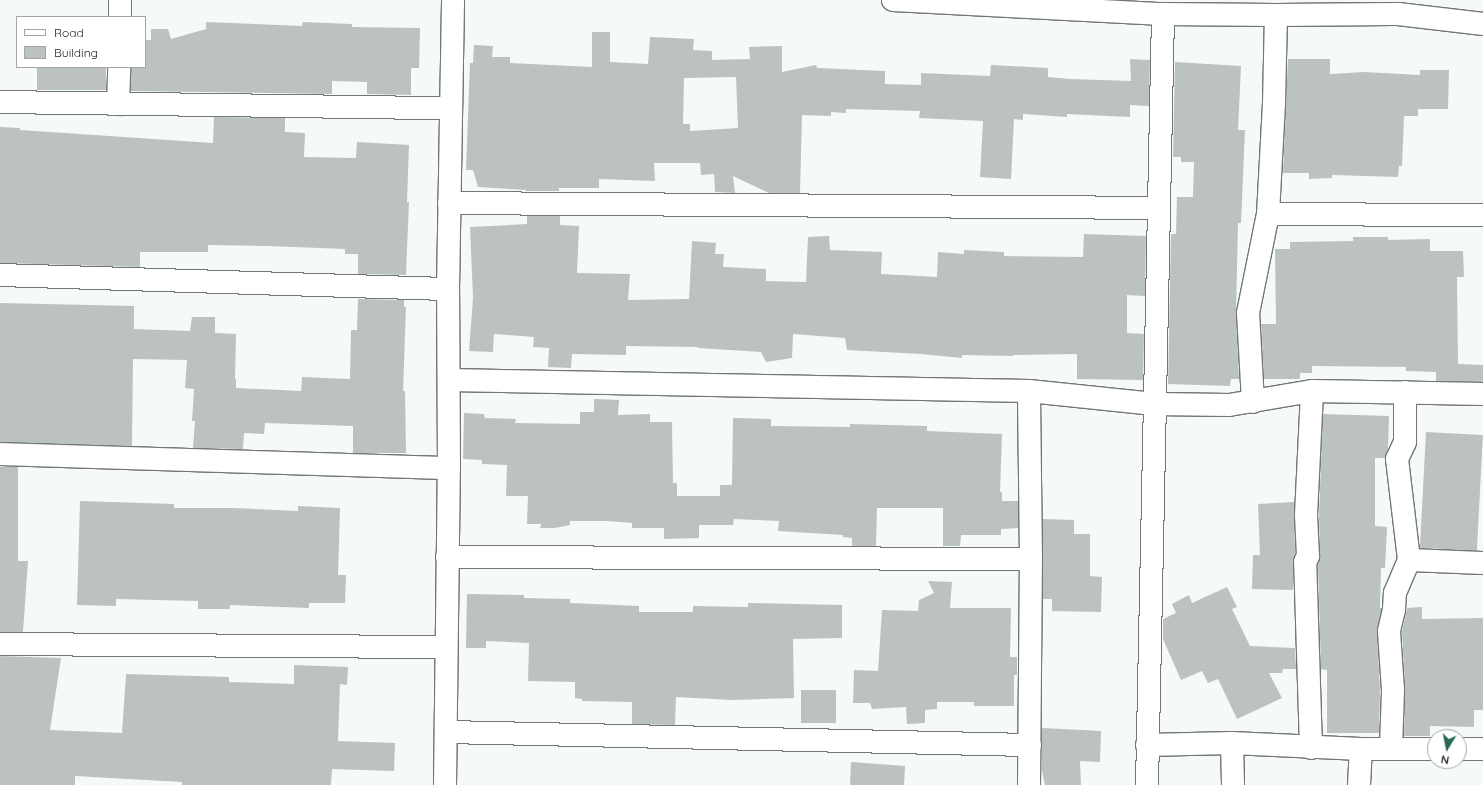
<!DOCTYPE html>
<html>
<head>
<meta charset="utf-8">
<style>
  body { margin:0 }
  #map { position:relative; width:1483px; height:785px; overflow:hidden; background:#f5faf8; font-family:Quicksand,sans-serif }
  div>[style] { position:absolute }
  .building>* { inset:0; background:#bcc2c0; transform-origin:0 0 }
  .roads { filter:drop-shadow(1px 0 #727775) drop-shadow(-1px 0 #727775) drop-shadow(0 1px #727775) drop-shadow(0 -1px #727775) }
  .minor>* { height:22px; margin:-11px; padding:0 11px; transform-origin:11px; border-radius:11px; background:#fff }
  span { translate:-50% -50%; white-space:nowrap; text-align:center; line-height:1.15; -webkit-text-stroke:3.5px #fff; paint-order:stroke }
  .legend { position:absolute; left:16px; top:16px; width:130px; height:52px; box-sizing:border-box; background:#fff; border:1px solid #a5a5a5; margin:0; padding:5px 7px; list-style:none; font-size:12px; color:#1d1f1f }
  .legend li { display:flex; align-items:center; gap:8px; height:20px }
  .legend b { width:20px; border:1px solid #a5a5a5 }
  .north { position:absolute; left:1427px; top:729px; width:40px; height:40px; box-sizing:border-box; background:#fff; border:1px solid #a5a5a5; border-radius:50%; rotate:190deg; font-size:11px; font-weight:700; line-height:16px; text-align:center; color:#1d1f1f }
  .north::after { content:''; display:block; margin:auto; width:14px; height:18px; background:#266756; clip-path:polygon(50% 0,100% 100%,50% 72%,0 100%) }
</style>
</head>
<body>
<div id="map">
  <div class="building">
    <div style="clip-path:polygon(206px 22px,302px 26px,303px 22px,352px 24px,352px 27px,420px 28px,419px 68px,411px 68px,411px 95px,367px 94px,367px 82px,332px 81px,332px 94px,131px 91px,131px 67px,145px 67px,145px 40px,151px 40px,151px 29px,168px 29px,171px 39px,206px 29px)"></div>
    <div style="clip-path:polygon(evenodd,592px 32px,610px 32px,610px 62px,648px 64px,650px 37px,694px 39px,693px 50px,712px 51px,712px 60px,750px 59px,749px 47px,782px 46px,782px 72px,816px 65px,817px 68px,885px 71px,885px 84px,921px 85px,921px 73px,990px 76px,991px 65px,1048px 68px,1048px 77px,1070px 79px,1131px 81px,1130px 59px,1150px 60px,1149px 106px,1130px 105px,1130px 117px,1067px 114px,1067px 117px,1023px 114px,1023px 120px,1014px 119px,1011px 179px,980px 177px,983px 121px,919px 118px,920px 111px,846px 109px,846px 113px,831px 112px,831px 116px,802px 115px,800px 193px,769px 193px,733px 176px,735px 193px,715px 192px,714px 174px,701px 175px,700px 163px,654px 163px,655px 181px,599px 179px,599px 188px,559px 188px,559px 191px,526px 191px,526px 190px,478px 187px,473px 170px,466px 170px,470px 63px,473px 63px,474px 45px,493px 46px,492px 57px,510px 57px,510px 63px,592px 67px,592px 32px,736px 77px,738px 128px,690px 131px,690px 124px,683px 124px,684px 78px,736px 77px)"></div>
    <div style="clip-path:polygon(1288px 59px,1330px 59px,1330px 74px,1364px 72px,1420px 75px,1420px 70px,1449px 70px,1448px 109px,1418px 109px,1418px 116px,1404px 116px,1402px 166px,1399px 166px,1398px 177px,1332px 175px,1332px 178px,1309px 179px,1309px 173px,1283px 173px)"></div>
    <div style="clip-path:polygon(1175px 62px,1241px 66px,1238px 130px,1245px 130px,1241px 223px,1238px 223px,1236px 314px,1239px 379px,1231px 379px,1230px 386px,1168px 384px,1171px 234px,1176px 234px,1177px 197px,1193px 197px,1194px 162px,1181px 162px,1181px 157px,1173px 157px)"></div>
    <div style="left:37px;top:67px;width:69px;height:23px"></div>
    <div style="clip-path:polygon(214px 117px,285px 118px,285px 132px,305px 133px,304px 157px,356px 158px,357px 142px,409px 145px,407px 202px,409px 202px,406px 275px,358px 274px,358px 254px,345px 254px,345px 249px,267px 246px,208px 245px,208px 252px,140px 252px,140px 267px,0 263px,0 127px,20px 128px,20px 130px,213px 143px)"></div>
    <div style="clip-path:polygon(527px 216px,560px 216px,560px 225px,579px 226px,577px 273px,630px 274px,628px 300px,689px 299px,692px 241px,716px 243px,715px 254px,724px 254px,723px 267px,766px 269px,766px 281px,806px 282px,808px 237px,829px 236px,830px 250px,882px 252px,881px 274px,937px 277px,938px 252px,964px 254px,964px 250px,1004px 252px,1004px 256px,1083px 257px,1084px 234px,1146px 236px,1145px 296px,1127px 295px,1127px 333px,1144px 334px,1143px 380px,1077px 379px,1077px 354px,1013px 355px,1013px 356px,962px 355px,962px 358px,921px 354px,847px 350px,845px 338px,793px 334px,792px 358px,766px 362px,761px 352px,698px 348px,698px 347px,626px 346px,626px 355px,572px 354px,571px 368px,548px 367px,549px 348px,533px 347px,534px 337px,494px 334px,493px 352px,469px 351px,473px 298px,470px 227px,527px 224px)"></div>
    <div style="clip-path:polygon(1353px 237px,1388px 237px,1388px 240px,1430px 239px,1430px 251px,1463px 251px,1464px 277px,1457px 277px,1458px 364px,1483px 365px,1483px 382px,1436px 381px,1436px 372px,1406px 371px,1406px 367px,1312px 366px,1312px 373px,1300px 373px,1300px 379px,1264px 379px,1261px 324px,1276px 324px,1275px 249px,1290px 249px,1290px 242px,1353px 241px)"></div>
    <div style="clip-path:polygon(358px 299px,404px 300px,404px 307px,406px 307px,403px 391px,405px 391px,406px 453px,353px 453px,353px 426px,265px 423px,264px 434px,244px 433px,243px 449px,193px 448px,195px 421px,192px 421px,194px 389px,185px 388px,187px 360px,133px 359px,132px 446px,0 442px,0 303px,134px 306px,134px 329px,190px 331px,192px 317px,215px 317px,215px 333px,236px 334px,235px 379px,236px 379px,236px 388px,301px 391px,302px 377px,350px 379px,351px 330px,357px 330px)"></div>
    <div style="clip-path:polygon(594px 399px,619px 400px,618px 415px,650px 414px,650px 422px,672px 422px,673px 483px,677px 483px,677px 496px,720px 496px,720px 485px,732px 485px,733px 418px,771px 419px,771px 426px,850px 427px,850px 424px,927px 426px,927px 431px,1002px 434px,1000px 492px,1002px 492px,1002px 501px,1018px 501px,1018px 528px,1001px 529px,1001px 535px,961px 535px,960px 546px,943px 546px,943px 508px,877px 508px,876px 546px,852px 546px,852px 538px,843px 537px,843px 535px,778px 531px,779px 521px,734px 519px,733px 525px,699px 525px,699px 538px,664px 539px,664px 528px,632px 528px,632px 523px,607px 521px,570px 521px,570px 525px,555px 528px,540px 528px,541px 524px,527px 524px,528px 496px,506px 496px,507px 465px,482px 464px,482px 460px,463px 459px,464px 413px,484px 414px,485px 418px,516px 419px,515px 423px,580px 424px,580px 412px,594px 412px)"></div>
    <div style="clip-path:polygon(1323px 414px,1389px 416px,1388px 448px,1385px 458px,1375px 458px,1375px 526px,1387px 527px,1385px 568px,1381px 568px,1380px 608px,1382px 608px,1377px 632px,1380px 690px,1379px 733px,1327px 733px,1327px 670px,1321px 669px,1318px 565px,1320px 555px,1319px 515px)"></div>
    <div style="left:1426px;top:432px;width:57px;height:116px;rotate:3deg"></div>
    <div style="clip-path:polygon(0 467px,18px 467px,18px 561px,28px 561px,23px 632px,0 632px)"></div>
    <div style="clip-path:polygon(80px 501px,174px 504px,174px 508px,233px 508px,298px 511px,298px 506px,340px 508px,338px 575px,346px 575px,345px 603px,309px 603px,309px 608px,230px 605px,230px 609px,198px 609px,198px 601px,116px 599px,116px 606px,77px 605px)"></div>
    <div style="clip-path:polygon(1294px 502px,1295px 553px,1293px 562px,1293px 590px,1252px 589px,1253px 555px,1260px 555px,1258px 504px)"></div>
    <div style="clip-path:polygon(1043px 519px,1074px 520px,1074px 534px,1090px 534px,1090px 576px,1102px 577px,1101px 612px,1052px 611px,1052px 599px,1043px 599px)"></div>
    <div style="clip-path:polygon(928px 581px,952px 582px,950px 608px,1011px 608px,1010px 657px,1017px 657px,1017px 675px,1014px 675px,1014px 706px,974px 706px,974px 702px,937px 702px,937px 709px,925px 710px,925px 723px,907px 724px,906px 707px,872px 709px,870px 703px,853px 703px,854px 670px,878px 671px,882px 610px,918px 611px,919px 600px,934px 593px)"></div>
    <div style="clip-path:polygon(1227px 587px,1237px 607px,1232px 609px,1250px 646px,1295px 648px,1296px 669px,1283px 669px,1282px 673px,1269px 673px,1282px 698px,1237px 719px,1218px 679px,1208px 683px,1202px 671px,1181px 680px,1163px 639px,1163px 619px,1176px 613px,1172px 604px,1189px 595px,1192px 603px)"></div>
    <div style="clip-path:polygon(467px 594px,524px 595px,524px 598px,570px 599px,570px 603px,639px 606px,639px 612px,693px 612px,693px 606px,748px 607px,748px 603px,842px 605px,842px 638px,793px 639px,794px 698px,733px 700px,676px 697px,675px 725px,632px 724px,632px 702px,582px 701px,582px 699px,575px 698px,575px 682px,528px 681px,529px 643px,486px 641px,486px 648px,466px 648px)"></div>
    <div style="clip-path:polygon(1422px 607px,1422px 619px,1483px 618px,1483px 710px,1474px 710px,1474px 727px,1430px 726px,1430px 736px,1404px 736px,1405px 689px,1402px 632px,1407px 608px)"></div>
    <div style="clip-path:polygon(0 656px,61px 658px,50px 730px,122px 733px,126px 674px,229px 677px,229px 682px,294px 684px,294px 665px,348px 667px,347px 685px,340px 684px,338px 741px,395px 743px,394px 771px,332px 769px,331px 785px,182px 785px,182px 782px,75px 776px,75px 785px,0 785px)"></div>
    <div style="left:801px;top:690px;width:35px;height:33px"></div>
    <div style="clip-path:polygon(1042px 728px,1101px 731px,1100px 762px,1080px 761px,1081px 785px,1045px 785px,1042px 771px)"></div>
    <div style="clip-path:polygon(851px 762px,905px 766px,904px 785px,850px 785px)"></div>
  </div>
  <div class="roads">
    <div class="minor">
      <div style="left:893px;top:0;width:270px;rotate:3deg"></div>
      <div style="left:1163px;top:14px;width:113px;rotate:0.5deg"></div>
      <div style="left:1276px;top:15px;width:122px;rotate:-0.5deg"></div>
      <div style="left:1398px;top:14px;width:86px;rotate:6.7deg"></div>
      <div style="left:120px;top:17px;width:17px;rotate:-90deg"></div>
      <div style="left:0;top:102px;width:451px;rotate:0.8deg"></div>
      <div style="left:118px;top:104px;width:37px;rotate:-88deg"></div>
      <div style="left:449px;top:203px;width:709px;rotate:0.4deg"></div>
      <div style="left:1268px;top:214px;width:215px;rotate:0.3deg"></div>
      <div style="left:0;top:275px;width:448px;rotate:1.8deg"></div>
      <div style="left:449px;top:380px;width:580px;rotate:1.09deg"></div>
      <div style="left:1029px;top:391px;width:126px;rotate:5.9deg"></div>
      <div style="left:1154px;top:404px;width:75px;rotate:0.8deg"></div>
      <div style="left:1229px;top:405px;width:84px;rotate:-9.6deg"></div>
      <div style="left:1312px;top:391px;width:171px;rotate:1deg"></div>
      <div style="left:1405px;top:392px;width:50px;rotate:90deg"></div>
      <div style="left:1405px;top:442px;width:19px;rotate:115deg"></div>
      <div style="left:1397px;top:459px;width:102px;rotate:83.2deg"></div>
      <div style="left:1409px;top:560px;width:74px;rotate:2.3deg"></div>
      <div style="left:1253px;top:402px;width:89px;rotate:-93.2deg"></div>
      <div style="left:1248px;top:313px;width:101px;rotate:-78.6deg"></div>
      <div style="left:1268px;top:214px;width:111px;rotate:-86.9deg"></div>
      <div style="left:1274px;top:103px;width:88px;rotate:-88.7deg"></div>
      <div style="left:0;top:454px;width:449px;rotate:1.8deg"></div>
      <div style="left:447px;top:557px;width:584px;rotate:0.2deg"></div>
      <div style="left:0;top:644px;width:446px;rotate:0.4deg"></div>
      <div style="left:447px;top:732px;width:583px;rotate:1.28deg"></div>
      <div style="left:1232px;top:743px;width:42px;rotate:88.6deg"></div>
      <div style="left:1147px;top:745px;width:85px;rotate:-1.3deg"></div>
      <div style="left:1232px;top:743px;width:129px;rotate:2.7deg"></div>
      <div style="left:1361px;top:749px;width:74px"></div>
      <div style="left:1311px;top:748px;width:186px;rotate:-91.8deg"></div>
      <div style="left:1305px;top:562px;width:7px;rotate:-63deg"></div>
      <div style="left:1308px;top:556px;width:41px;rotate:-92.8deg"></div>
      <div style="left:1306px;top:515px;width:124px;rotate:-87.2deg"></div>
      <div style="left:1391px;top:748px;width:58px;rotate:-88deg"></div>
      <div style="left:1393px;top:690px;width:59px;rotate:-93.9deg"></div>
      <div style="left:1389px;top:631px;width:22px;rotate:-77deg"></div>
      <div style="left:1394px;top:610px;width:17px;rotate:-87deg"></div>
      <div style="left:1395px;top:593px;width:36px;rotate:-67deg"></div>
      <div style="left:1459px;top:749px;width:24px"></div>
      <div style="left:445px;top:785px;width:317px;rotate:-89.3deg"></div>
      <div style="left:449px;top:468px;width:179px;rotate:-90.3deg"></div>
      <div style="left:448px;top:289px;width:289px;rotate:-89deg"></div>
      <div style="left:1029px;top:785px;width:226px;rotate:-89.5deg"></div>
      <div style="left:1031px;top:559px;width:168px;rotate:-90.7deg"></div>
      <div style="left:1147px;top:785px;width:771px;rotate:-88.81deg"></div>
      <div style="left:1359px;top:785px;width:36px;rotate:-87deg"></div>
    </div>
  </div>
  <ul class="legend">
  <li><b style="height:5px;background:#fff"></b>Road</li>
  <li><b style="height:11px;background:#bcc2c0"></b>Building</li>
  </ul>
  <div class="north">N</div>
</div>
</body>
</html>
